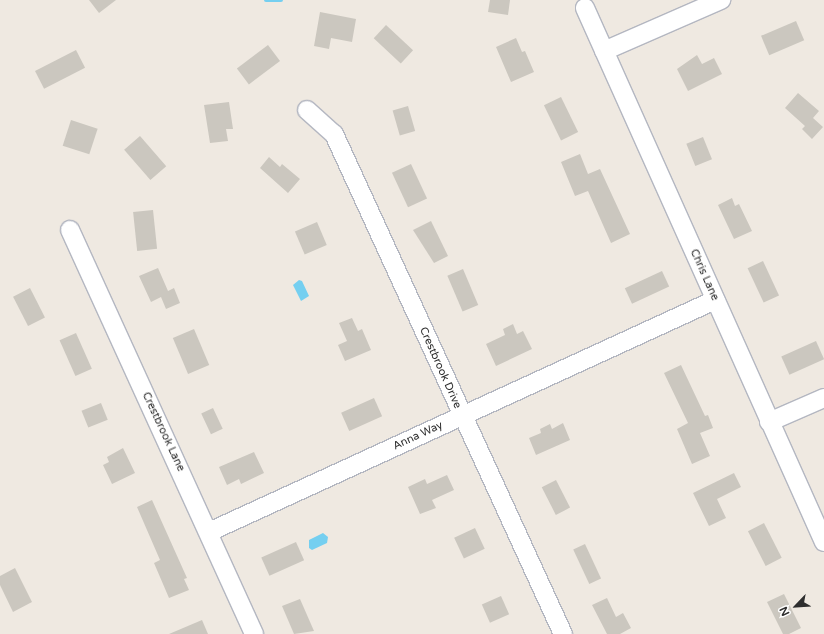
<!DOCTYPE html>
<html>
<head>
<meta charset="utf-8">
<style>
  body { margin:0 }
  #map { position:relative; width:824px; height:634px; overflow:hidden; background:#efe9e1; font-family:"Varela Round",sans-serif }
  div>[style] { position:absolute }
  .water>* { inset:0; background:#75cff0 }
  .stream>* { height:4px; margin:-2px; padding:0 2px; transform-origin:2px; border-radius:2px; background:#75cff0 }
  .building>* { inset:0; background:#cbc7bf; transform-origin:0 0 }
  .roads { filter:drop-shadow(1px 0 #b4b7c1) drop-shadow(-1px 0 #b4b7c1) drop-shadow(0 1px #b4b7c1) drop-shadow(0 -1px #b4b7c1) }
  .minor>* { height:18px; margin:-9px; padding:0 9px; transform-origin:9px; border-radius:9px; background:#fff }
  span { translate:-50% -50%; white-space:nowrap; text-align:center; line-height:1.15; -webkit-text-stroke:3px #fff; paint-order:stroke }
  .street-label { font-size:11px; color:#2e2e2e }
  .north { position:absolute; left:776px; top:586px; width:40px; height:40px; -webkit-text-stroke:3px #fff; paint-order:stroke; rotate:245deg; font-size:11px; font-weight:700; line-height:16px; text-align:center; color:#2e2e2e }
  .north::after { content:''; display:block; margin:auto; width:14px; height:18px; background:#2e2e2e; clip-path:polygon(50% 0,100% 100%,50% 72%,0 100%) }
</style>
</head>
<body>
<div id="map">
  <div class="water">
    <div style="clip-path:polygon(299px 280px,302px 281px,309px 296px,301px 301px,293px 285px)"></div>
    <div style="clip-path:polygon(323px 533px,328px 537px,327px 543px,312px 550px,309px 548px,309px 540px)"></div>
  </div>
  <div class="stream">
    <div style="left:266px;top:0;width:15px"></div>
  </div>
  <div class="building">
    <div style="clip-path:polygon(89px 0,116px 0,99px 13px)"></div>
    <div style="clip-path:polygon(490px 0,510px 0,508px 15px,488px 12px)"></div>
    <div style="clip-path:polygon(320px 12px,356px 19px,352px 42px,331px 38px,329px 49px,314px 46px)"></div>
    <div style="left:796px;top:21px;width:21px;height:38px;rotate:67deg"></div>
    <div style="left:386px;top:25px;width:37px;height:18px;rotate:43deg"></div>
    <div style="clip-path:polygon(516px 38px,522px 52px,525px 51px,534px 72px,511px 82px,496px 47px)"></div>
    <div style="left:268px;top:45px;width:20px;height:39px;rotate:53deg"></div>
    <div style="left:76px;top:50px;width:20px;height:46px;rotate:63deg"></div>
    <div style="clip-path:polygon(697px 55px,702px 64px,714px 58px,722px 74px,688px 91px,677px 69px)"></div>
    <div style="clip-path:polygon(798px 93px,819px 111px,813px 118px,823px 127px,812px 139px,802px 129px,805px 126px,785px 108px)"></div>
    <div style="left:561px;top:97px;width:39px;height:19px;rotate:64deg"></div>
    <div style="clip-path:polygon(229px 102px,233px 129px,226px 129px,228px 141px,210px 143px,204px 105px)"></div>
    <div style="left:408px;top:106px;width:26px;height:16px;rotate:74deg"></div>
    <div style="left:71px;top:120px;width:28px;height:27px;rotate:18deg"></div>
    <div style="left:140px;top:136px;width:40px;height:21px;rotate:49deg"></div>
    <div style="left:703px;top:137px;width:24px;height:18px;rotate:68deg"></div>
    <div style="clip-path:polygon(580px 154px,588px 174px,600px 169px,630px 234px,611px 243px,588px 191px,575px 196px,561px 162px)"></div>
    <div style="clip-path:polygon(269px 157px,280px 167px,282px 164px,300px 179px,288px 193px,260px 168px)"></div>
    <div style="left:411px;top:164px;width:38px;height:21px;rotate:65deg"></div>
    <div style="clip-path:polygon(732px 198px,735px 206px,739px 204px,752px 231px,734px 239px,718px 205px)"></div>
    <div style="left:153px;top:210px;width:39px;height:20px;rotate:84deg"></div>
    <div style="clip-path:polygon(431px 221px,448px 256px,434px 263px,413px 230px)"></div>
    <div style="left:317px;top:222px;width:25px;height:24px;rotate:67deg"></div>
    <div style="left:763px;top:261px;width:38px;height:17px;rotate:65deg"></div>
    <div style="clip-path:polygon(158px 268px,168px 291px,174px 288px,180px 303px,166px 309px,161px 297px,151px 302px,139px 276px)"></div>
    <div style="left:463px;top:269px;width:39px;height:17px;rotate:67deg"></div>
    <div style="left:662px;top:271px;width:17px;height:41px;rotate:65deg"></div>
    <div style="left:30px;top:288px;width:33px;height:19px;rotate:63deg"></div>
    <div style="clip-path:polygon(352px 318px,358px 331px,362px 329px,371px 350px,345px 361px,338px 345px,347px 341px,339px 323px)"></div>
    <div style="clip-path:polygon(513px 324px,517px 334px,523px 331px,532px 349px,496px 366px,486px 344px,505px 335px,503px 329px)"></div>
    <div style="left:194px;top:329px;width:39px;height:23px;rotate:67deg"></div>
    <div style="left:76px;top:333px;width:39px;height:18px;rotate:66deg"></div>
    <div style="left:816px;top:341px;width:20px;height:38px;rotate:66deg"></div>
    <div style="clip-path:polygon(681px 365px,705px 416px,708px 415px,713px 428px,700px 433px,710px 456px,692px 464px,677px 429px,688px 423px,664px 373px)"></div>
    <div style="left:374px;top:398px;width:20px;height:36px;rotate:66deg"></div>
    <div style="left:101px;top:403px;width:18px;height:21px;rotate:68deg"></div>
    <div style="left:213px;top:408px;width:23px;height:13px;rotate:65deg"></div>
    <div style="clip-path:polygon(563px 423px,570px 440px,536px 455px,529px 438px,541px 433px,540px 429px,550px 424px,552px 429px)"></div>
    <div style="clip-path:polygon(123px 448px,135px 473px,112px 484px,103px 465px,109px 462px,107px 457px)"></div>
    <div style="clip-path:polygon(254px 452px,264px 473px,241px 484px,239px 479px,227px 485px,219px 467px)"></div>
    <div style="clip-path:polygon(734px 473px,741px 487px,717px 499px,726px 518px,709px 526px,693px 493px)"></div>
    <div style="clip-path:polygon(447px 475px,454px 490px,432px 500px,436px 508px,420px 514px,408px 487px,425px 479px,427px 484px)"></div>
    <div style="left:556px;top:480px;width:31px;height:16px;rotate:63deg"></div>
    <div style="clip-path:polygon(152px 500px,187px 578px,184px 579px,189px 590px,169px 598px,154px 563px,160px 560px,137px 507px)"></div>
    <div style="left:764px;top:523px;width:39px;height:18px;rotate:63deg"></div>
    <div style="left:475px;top:528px;width:23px;height:23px;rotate:65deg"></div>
    <div style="left:296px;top:542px;width:20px;height:38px;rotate:66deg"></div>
    <div style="left:585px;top:544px;width:38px;height:13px;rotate:65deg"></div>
    <div style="clip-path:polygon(15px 568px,32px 602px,13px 612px,0 585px,0 576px)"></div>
    <div style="clip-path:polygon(784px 594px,801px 628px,789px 634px,783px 634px,767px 602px)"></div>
    <div style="left:501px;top:596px;width:20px;height:21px;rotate:66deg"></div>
    <div style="clip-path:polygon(607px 598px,616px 617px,623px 613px,631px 628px,620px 634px,607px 634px,592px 605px)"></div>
    <div style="clip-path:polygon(300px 599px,314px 631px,294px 634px,282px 606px)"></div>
    <div style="clip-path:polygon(202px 620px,208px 634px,169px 634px)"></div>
  </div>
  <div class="roads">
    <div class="minor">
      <div style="left:585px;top:8px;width:585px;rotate:65.89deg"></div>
      <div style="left:604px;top:51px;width:128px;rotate:-23.6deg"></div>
      <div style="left:307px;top:110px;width:36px;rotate:42deg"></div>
      <div style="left:334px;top:134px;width:550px;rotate:65.39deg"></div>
      <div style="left:70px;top:230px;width:444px;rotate:65.5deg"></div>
      <div style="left:769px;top:422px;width:60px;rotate:-23.6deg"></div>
      <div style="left:209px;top:532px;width:557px;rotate:-24.63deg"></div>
    </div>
  </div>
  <div class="street-label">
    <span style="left:704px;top:275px;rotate:66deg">Chris Lane</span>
    <span style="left:440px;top:368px;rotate:66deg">Crestbrook Drive</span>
    <span style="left:163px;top:432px;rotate:65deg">Crestbrook Lane</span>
    <span style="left:418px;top:436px;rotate:-25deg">Anna Way</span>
  </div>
  <div class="north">N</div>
</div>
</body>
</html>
